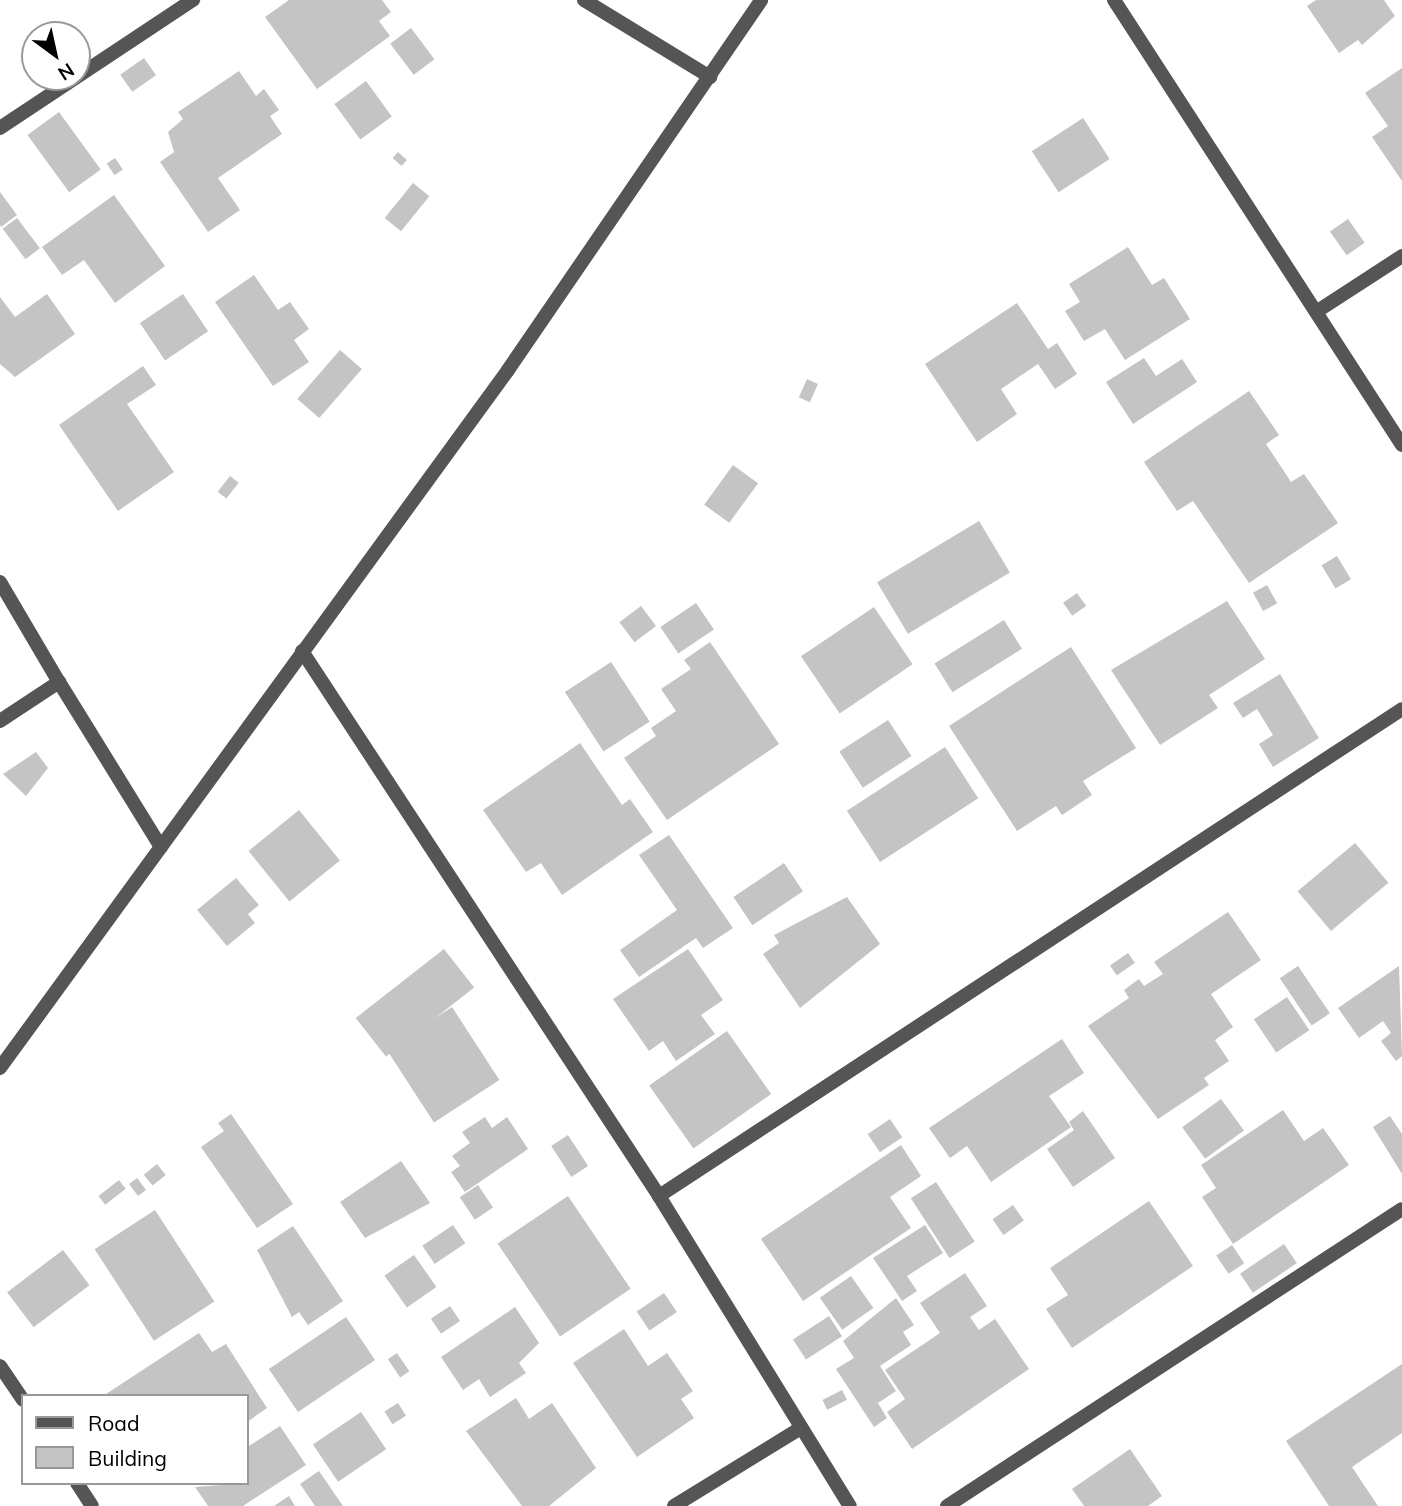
<!DOCTYPE html>
<html>
<head>
<meta charset="utf-8">
<style>
  body { margin:0 }
  #map { position:relative; width:1402px; height:1506px; overflow:hidden; background:#fff; font-family:Mulish,sans-serif }
  div>[style] { position:absolute }
  .building>* { inset:0; background:#c4c4c4; transform-origin:0 0 }
  .minor>* { height:14px; margin:-7px; padding:0 7px; transform-origin:7px; border-radius:7px; background:#555 }
  .tertiary>* { height:14px; margin:-7px; padding:0 7px; transform-origin:7px; border-radius:7px; background:#555 }
  span { translate:-50% -50%; white-space:nowrap; text-align:center; line-height:1.15; -webkit-text-stroke:6px #fff; paint-order:stroke }
  .legend { position:absolute; left:21px; top:1394px; width:228px; height:91px; box-sizing:border-box; background:#fff; border:2px solid #999; margin:0; padding:9px 12px; list-style:none; font-size:21px; color:#000 }
  .legend li { display:flex; align-items:center; gap:14px; height:35px }
  .legend b { width:35px; border:2px solid #999 }
  .north { position:absolute; left:21px; top:21px; width:70px; height:70px; box-sizing:border-box; background:#fff; border:2px solid #999; border-radius:50%; rotate:147deg; font-size:19px; font-weight:700; line-height:28px; text-align:center; color:#000 }
  .north::after { content:''; display:block; margin:auto; width:24px; height:32px; background:#000; clip-path:polygon(50% 0,100% 100%,50% 72%,0 100%) }
</style>
</head>
<body>
<div id="map">
  <div class="building">
    <div style="clip-path:polygon(289px 0,382px 0,391px 12px,379px 21px,390px 36px,317px 89px,265px 17px)"></div>
    <div style="clip-path:polygon(1316px 0,1384px 0,1395px 16px,1362px 45px,1358px 40px,1339px 53px,1307px 6px)"></div>
    <div style="left:411px;top:28px;width:39px;height:26px;rotate:53deg"></div>
    <div style="left:144px;top:58px;width:21px;height:29px;rotate:55deg"></div>
    <div style="clip-path:polygon(1402px 68px,1402px 181px,1372px 137px,1388px 126px,1365px 93px)"></div>
    <div style="clip-path:polygon(239px 71px,256px 96px,264px 89px,279px 110px,270px 116px,282px 134px,218px 178px,240px 210px,208px 232px,160px 162px,174px 152px,168px 132px,183px 119px,178px 112px)"></div>
    <div style="left:366px;top:81px;width:44px;height:39px;rotate:54deg"></div>
    <div style="left:59px;top:112px;width:71px;height:39px;rotate:54deg"></div>
    <div style="left:1083px;top:118px;width:49px;height:61px;rotate:57deg"></div>
    <div style="left:398px;top:152px;width:12px;height:8px;rotate:42deg"></div>
    <div style="left:115px;top:158px;width:14px;height:10px;rotate:56deg"></div>
    <div style="left:413px;top:183px;width:21px;height:45px;rotate:39deg"></div>
    <div style="clip-path:polygon(0 192px,17px 215px,1px 227px,0 225px)"></div>
    <div style="clip-path:polygon(114px 195px,165px 266px,115px 303px,84px 260px,62px 275px,42px 247px)"></div>
    <div style="left:17px;top:218px;width:38px;height:18px;rotate:53deg"></div>
    <div style="left:1348px;top:219px;width:29px;height:22px;rotate:55deg"></div>
    <div style="clip-path:polygon(1128px 247px,1152px 285px,1164px 278px,1190px 319px,1125px 360px,1105px 329px,1084px 341px,1065px 311px,1080px 302px,1069px 284px)"></div>
    <div style="clip-path:polygon(254px 275px,278px 310px,290px 302px,309px 329px,294px 340px,309px 362px,273px 386px,215px 302px)"></div>
    <div style="clip-path:polygon(47px 294px,75px 334px,15px 377px,0 364px,0 297px,15px 317px)"></div>
    <div style="left:183px;top:294px;width:45px;height:52px;rotate:56deg"></div>
    <div style="clip-path:polygon(1017px 303px,1048px 349px,1057px 343px,1077px 374px,1055px 389px,1038px 364px,1001px 389px,1017px 414px,977px 442px,925px 364px)"></div>
    <div style="left:340px;top:350px;width:29px;height:65px;rotate:41deg"></div>
    <div style="clip-path:polygon(1144px 358px,1156px 376px,1182px 359px,1197px 382px,1133px 424px,1106px 382px)"></div>
    <div style="clip-path:polygon(143px 366px,156px 385px,127px 404px,174px 472px,118px 511px,59px 425px)"></div>
    <div style="left:807px;top:379px;width:12px;height:20px;rotate:24deg"></div>
    <div style="clip-path:polygon(1249px 391px,1279px 435px,1266px 444px,1291px 482px,1304px 474px,1338px 523px,1249px 583px,1193px 501px,1177px 511px,1144px 462px)"></div>
    <div style="left:733px;top:465px;width:31px;height:49px;rotate:36deg"></div>
    <div style="left:230px;top:476px;width:11px;height:20px;rotate:38deg"></div>
    <div style="left:979px;top:521px;width:60px;height:119px;rotate:59deg"></div>
    <div style="left:1337px;top:556px;width:27px;height:18px;rotate:59deg"></div>
    <div style="left:1267px;top:585px;width:21px;height:16px;rotate:61deg"></div>
    <div style="left:1077px;top:593px;width:16px;height:17px;rotate:55deg"></div>
    <div style="clip-path:polygon(1227px 601px,1265px 659px,1209px 695px,1218px 708px,1160px 745px,1111px 670px)"></div>
    <div style="left:696px;top:603px;width:32px;height:43px;rotate:56deg"></div>
    <div style="left:641px;top:606px;width:25px;height:27px;rotate:53deg"></div>
    <div style="left:874px;top:607px;width:69px;height:88px;rotate:56deg"></div>
    <div style="left:1004px;top:620px;width:34px;height:82px;rotate:58deg"></div>
    <div style="clip-path:polygon(710px 642px,779px 744px,667px 820px,624px 758px,656px 736px,651px 728px,676px 711px,661px 689px,691px 669px,684px 660px)"></div>
    <div style="clip-path:polygon(1071px 647px,1136px 748px,1083px 781px,1092px 795px,1062px 815px,1056px 806px,1017px 831px,949px 726px)"></div>
    <div style="left:611px;top:662px;width:71px;height:55px;rotate:57deg"></div>
    <div style="clip-path:polygon(1280px 674px,1319px 738px,1273px 767px,1259px 744px,1273px 735px,1257px 709px,1243px 718px,1233px 703px)"></div>
    <div style="left:888px;top:720px;width:43px;height:58px;rotate:57deg"></div>
    <div style="clip-path:polygon(580px 743px,622px 805px,630px 799px,653px 832px,562px 895px,541px 863px,526px 872px,483px 810px)"></div>
    <div style="left:945px;top:747px;width:61px;height:117px;rotate:57deg"></div>
    <div style="clip-path:polygon(36px 752px,48px 768px,26px 796px,3px 774px)"></div>
    <div style="left:299px;top:810px;width:65px;height:65px;rotate:51deg"></div>
    <div style="clip-path:polygon(669px 835px,733px 928px,703px 948px,696px 938px,639px 977px,620px 950px,677px 910px,639px 855px)"></div>
    <div style="left:1355px;top:843px;width:52px;height:75px;rotate:50deg"></div>
    <div style="left:784px;top:863px;width:34px;height:61px;rotate:56deg"></div>
    <div style="clip-path:polygon(236px 878px,259px 905px,248px 914px,255px 923px,227px 946px,197px 910px)"></div>
    <div style="clip-path:polygon(847px 897px,880px 944px,800px 1008px,763px 954px,779px 943px,774px 935px)"></div>
    <div style="clip-path:polygon(1228px 912px,1261px 960px,1211px 994px,1233px 1027px,1215px 1040px,1229px 1061px,1204px 1078px,1209px 1085px,1158px 1119px,1088px 1026px,1129px 998px,1124px 990px,1139px 979px,1144px 986px,1163px 974px,1154px 962px)"></div>
    <div style="left:444px;top:949px;width:49px;height:112px;rotate:52deg"></div>
    <div style="clip-path:polygon(688px 949px,723px 1000px,701px 1015px,715px 1034px,676px 1061px,663px 1041px,649px 1051px,613px 999px)"></div>
    <div style="left:1128px;top:953px;width:12px;height:22px;rotate:55deg"></div>
    <div style="left:1298px;top:966px;width:57px;height:22px;rotate:56deg"></div>
    <div style="clip-path:polygon(1399px 966px,1402px 1056px,1396px 1061px,1381px 1041px,1391px 1033px,1383px 1021px,1359px 1038px,1338px 1008px)"></div>
    <div style="left:1287px;top:997px;width:40px;height:40px;rotate:56deg"></div>
    <div style="left:452px;top:1007px;width:87px;height:78px;rotate:57deg"></div>
    <div style="left:727px;top:1031px;width:77px;height:95px;rotate:55deg"></div>
    <div style="clip-path:polygon(1062px 1039px,1084px 1073px,1049px 1096px,1071px 1127px,991px 1182px,967px 1146px,950px 1158px,929px 1128px)"></div>
    <div style="left:1221px;top:1099px;width:39px;height:48px;rotate:54deg"></div>
    <div style="clip-path:polygon(1283px 1110px,1304px 1141px,1323px 1128px,1349px 1165px,1233px 1244px,1202px 1197px,1216px 1188px,1201px 1165px)"></div>
    <div style="clip-path:polygon(1083px 1111px,1115px 1158px,1073px 1187px,1047px 1149px,1074px 1130px,1069px 1122px)"></div>
    <div style="clip-path:polygon(231px 1114px,293px 1204px,257px 1228px,201px 1147px,224px 1131px,218px 1123px)"></div>
    <div style="clip-path:polygon(1390px 1116px,1402px 1134px,1402px 1174px,1373px 1127px)"></div>
    <div style="clip-path:polygon(485px 1117px,492px 1128px,507px 1117px,528px 1149px,465px 1192px,451px 1172px,460px 1166px,452px 1156px,470px 1143px,462px 1132px)"></div>
    <div style="left:890px;top:1119px;width:22px;height:27px;rotate:56deg"></div>
    <div style="left:568px;top:1135px;width:37px;height:20px;rotate:57deg"></div>
    <div style="clip-path:polygon(901px 1145px,921px 1176px,890px 1197px,911px 1228px,803px 1301px,761px 1239px)"></div>
    <div style="clip-path:polygon(401px 1161px,430px 1203px,365px 1238px,340px 1202px)"></div>
    <div style="left:157px;top:1164px;width:14px;height:17px;rotate:51deg"></div>
    <div style="left:137px;top:1178px;width:15px;height:10px;rotate:53deg"></div>
    <div style="left:119px;top:1180px;width:11px;height:26px;rotate:52deg"></div>
    <div style="left:936px;top:1182px;width:71px;height:30px;rotate:57deg"></div>
    <div style="left:478px;top:1185px;width:27px;height:22px;rotate:56deg"></div>
    <div style="left:568px;top:1196px;width:112px;height:85px;rotate:56deg"></div>
    <div style="clip-path:polygon(1149px 1201px,1193px 1266px,1072px 1348px,1046px 1309px,1068px 1295px,1050px 1268px)"></div>
    <div style="left:1013px;top:1205px;width:19px;height:25px;rotate:55deg"></div>
    <div style="left:155px;top:1210px;width:109px;height:72px;rotate:57deg"></div>
    <div style="left:453px;top:1225px;width:22px;height:37px;rotate:56deg"></div>
    <div style="clip-path:polygon(925px 1225px,943px 1253px,907px 1276px,917px 1291px,902px 1301px,873px 1258px)"></div>
    <div style="clip-path:polygon(293px 1226px,343px 1301px,308px 1325px,299px 1312px,292px 1317px,257px 1250px)"></div>
    <div style="left:1284px;top:1244px;width:23px;height:53px;rotate:56deg"></div>
    <div style="left:1232px;top:1245px;width:22px;height:19px;rotate:56deg"></div>
    <div style="left:63px;top:1250px;width:44px;height:70px;rotate:53deg"></div>
    <div style="left:414px;top:1255px;width:39px;height:36px;rotate:55deg"></div>
    <div style="clip-path:polygon(965px 1273px,987px 1306px,970px 1317px,979px 1330px,995px 1319px,1029px 1369px,912px 1449px,887px 1412px,905px 1399px,885px 1370px,940px 1333px,920px 1303px)"></div>
    <div style="left:851px;top:1276px;width:39px;height:38px;rotate:55deg"></div>
    <div style="left:664px;top:1293px;width:23px;height:33px;rotate:56deg"></div>
    <div style="clip-path:polygon(896px 1298px,914px 1325px,903px 1332px,911px 1345px,880px 1366px,896px 1391px,878px 1403px,887px 1418px,874px 1427px,836px 1369px,854px 1358px,843px 1341px)"></div>
    <div style="left:450px;top:1306px;width:18px;height:23px;rotate:56deg"></div>
    <div style="clip-path:polygon(515px 1307px,539px 1343px,519px 1363px,526px 1373px,490px 1397px,479px 1379px,463px 1390px,441px 1357px)"></div>
    <div style="left:829px;top:1316px;width:24px;height:43px;rotate:57deg"></div>
    <div style="left:346px;top:1317px;width:52px;height:93px;rotate:56deg"></div>
    <div style="clip-path:polygon(624px 1329px,648px 1366px,667px 1353px,693px 1391px,681px 1399px,694px 1418px,637px 1457px,573px 1363px)"></div>
    <div style="clip-path:polygon(199px 1333px,212px 1352px,226px 1344px,267px 1408px,247px 1422px,247px 1396px,103px 1396px)"></div>
    <div style="left:397px;top:1353px;width:22px;height:11px;rotate:56deg"></div>
    <div style="clip-path:polygon(1402px 1364px,1402px 1433px,1352px 1467px,1378px 1506px,1329px 1506px,1286px 1441px)"></div>
    <div style="left:842px;top:1390px;width:11px;height:22px;rotate:63deg"></div>
    <div style="clip-path:polygon(516px 1398px,529px 1419px,552px 1403px,596px 1468px,549px 1506px,522px 1506px,466px 1431px)"></div>
    <div style="left:398px;top:1403px;width:15px;height:16px;rotate:58deg"></div>
    <div style="left:361px;top:1412px;width:45px;height:58px;rotate:56deg"></div>
    <div style="clip-path:polygon(280px 1426px,306px 1465px,243px 1506px,208px 1506px,195px 1487px,247px 1483px,249px 1446px)"></div>
    <div style="clip-path:polygon(1130px 1449px,1162px 1496px,1148px 1506px,1084px 1506px,1072px 1489px)"></div>
    <div style="clip-path:polygon(319px 1471px,343px 1506px,315px 1506px,300px 1484px)"></div>
    <div style="clip-path:polygon(289px 1496px,295px 1506px,274px 1506px)"></div>
  </div>
  <div class="minor">
    <div style="left:584px;top:0;width:148px;rotate:31.4deg"></div>
    <div style="left:0;top:128px;width:232px;rotate:-33.6deg"></div>
    <div style="left:1319px;top:310px;width:99px;rotate:-33deg"></div>
    <div style="left:0;top:582px;width:116px;rotate:59.5deg"></div>
    <div style="left:302px;top:651px;width:652px;rotate:56.77deg"></div>
    <div style="left:659px;top:1196px;width:364px;rotate:58.4deg"></div>
    <div style="left:0;top:721px;width:71px;rotate:-33.5deg"></div>
    <div style="left:59px;top:682px;width:194px;rotate:58.3deg"></div>
    <div style="left:659px;top:1196px;width:888px;rotate:-33.24deg"></div>
    <div style="left:0;top:1366px;width:41px;rotate:55.9deg"></div>
    <div style="left:77px;top:1483px;width:27px;rotate:57deg"></div>
    <div style="left:674px;top:1506px;width:147px;rotate:-31.6deg"></div>
    <div style="left:947px;top:1506px;width:543px;rotate:-33.13deg"></div>
  </div>
  <div class="tertiary">
    <div style="left:1114px;top:0;width:530px;rotate:57.09deg"></div>
    <div style="left:0;top:1068px;width:863px;rotate:-53.95deg"></div>
    <div style="left:508px;top:370px;width:448px;rotate:-55.6deg"></div>
  </div>
  <ul class="legend">
  <li><b style="height:9px;background:#555"></b>Road</li>
  <li><b style="height:19px;background:#c4c4c4"></b>Building</li>
  </ul>
  <div class="north">N</div>
</div>
</body>
</html>
